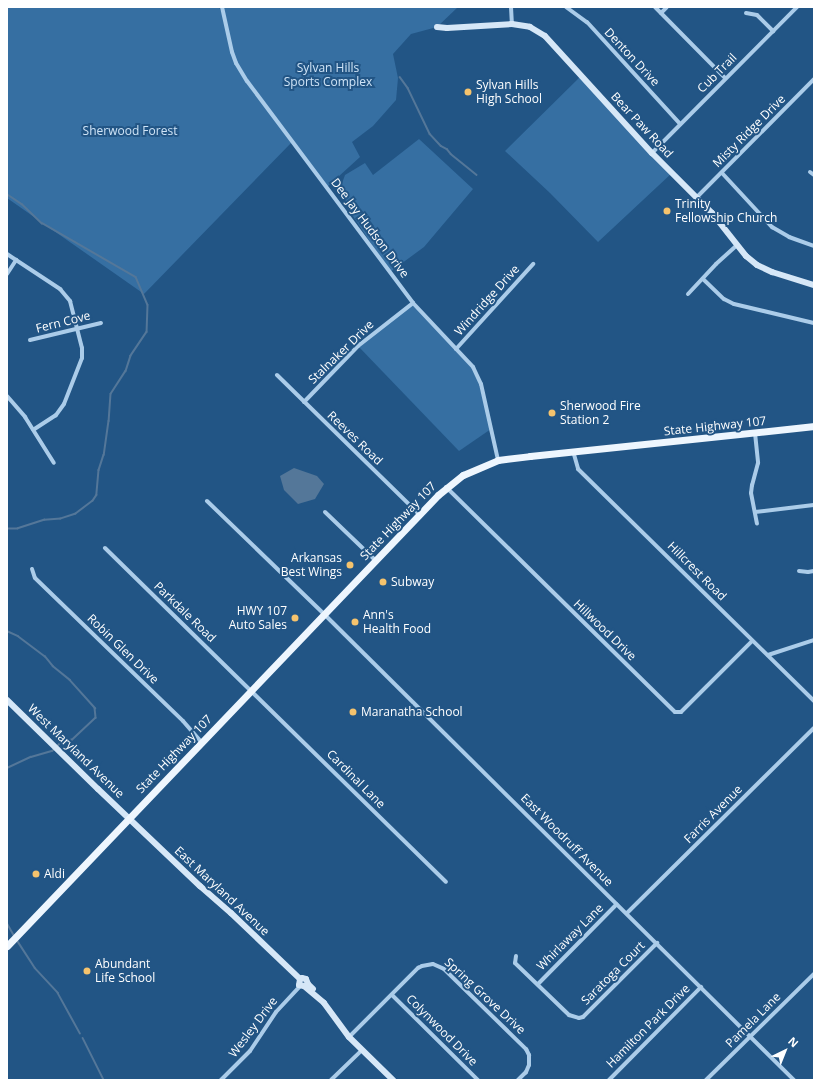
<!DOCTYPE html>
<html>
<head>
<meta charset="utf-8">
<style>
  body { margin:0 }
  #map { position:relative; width:821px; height:1087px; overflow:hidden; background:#225585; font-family:"Open Sans",sans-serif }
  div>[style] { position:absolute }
  .green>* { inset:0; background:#366fa2 }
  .water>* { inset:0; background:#547799 }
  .stream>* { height:1.5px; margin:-0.75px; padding:0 0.75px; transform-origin:0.75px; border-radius:0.75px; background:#547799 }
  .street>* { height:4px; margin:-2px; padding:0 2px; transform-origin:2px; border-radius:2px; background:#abcce9 }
  .secondary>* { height:6px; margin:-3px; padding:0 3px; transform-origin:3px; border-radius:3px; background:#d6e7f7 }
  .primary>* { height:7px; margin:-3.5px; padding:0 3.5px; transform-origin:3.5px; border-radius:3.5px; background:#eef6fe }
  .dots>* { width:11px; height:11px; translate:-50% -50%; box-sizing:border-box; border:2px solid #225585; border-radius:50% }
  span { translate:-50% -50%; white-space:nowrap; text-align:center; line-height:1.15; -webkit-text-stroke:4px #225585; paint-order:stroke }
  .street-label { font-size:12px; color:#fff }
  .park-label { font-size:12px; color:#cfe4f7 }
  .poi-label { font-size:12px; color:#fff }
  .left { translate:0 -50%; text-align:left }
  .right { translate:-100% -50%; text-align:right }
  .frame { position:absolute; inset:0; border:8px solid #fff; pointer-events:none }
  .north { position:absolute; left:765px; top:1031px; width:40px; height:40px; -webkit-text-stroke:3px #225585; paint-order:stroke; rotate:43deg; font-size:11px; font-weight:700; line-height:16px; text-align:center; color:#fff }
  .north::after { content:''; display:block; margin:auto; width:14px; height:18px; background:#fff; clip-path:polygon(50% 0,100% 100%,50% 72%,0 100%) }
</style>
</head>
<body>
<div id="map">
  <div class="green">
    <div style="clip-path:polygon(7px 7px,219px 7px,225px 20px,222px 7px,458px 7px,437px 27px,411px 34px,393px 54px,398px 78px,396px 100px,373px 126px,352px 142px,360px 157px,327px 187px,292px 142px,144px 294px,7px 198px)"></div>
    <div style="clip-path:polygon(582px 75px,672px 173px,598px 242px,550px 193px,505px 151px)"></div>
    <div style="clip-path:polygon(419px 139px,473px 189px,424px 247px,390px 272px,345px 204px,340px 189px,345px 175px,365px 163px,373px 175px)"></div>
    <div style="clip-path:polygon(413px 303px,476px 373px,491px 429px,459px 451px,358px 346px)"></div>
  </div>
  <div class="water">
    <div style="clip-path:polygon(294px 468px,317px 476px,324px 484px,315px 499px,298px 504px,284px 490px,280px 476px)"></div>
  </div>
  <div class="stream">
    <div style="left:400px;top:77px;width:14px;rotate:54deg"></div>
    <div style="left:408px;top:88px;width:51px;rotate:64.4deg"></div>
    <div style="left:430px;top:134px;width:16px;rotate:47deg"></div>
    <div style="left:441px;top:146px;width:7px;rotate:27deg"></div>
    <div style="left:447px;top:149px;width:6px;rotate:51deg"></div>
    <div style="left:451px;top:154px;width:33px;rotate:39deg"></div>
    <div style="left:7px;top:194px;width:18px;rotate:34deg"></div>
    <div style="left:22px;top:204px;width:28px;rotate:44deg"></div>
    <div style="left:42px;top:223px;width:108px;rotate:29.9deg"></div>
    <div style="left:136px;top:277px;width:30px;rotate:67deg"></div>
    <div style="left:148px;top:305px;width:27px;rotate:92deg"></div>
    <div style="left:147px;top:332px;width:29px;rotate:124deg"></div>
    <div style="left:131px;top:356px;width:16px;rotate:108deg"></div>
    <div style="left:126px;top:371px;width:27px;rotate:123deg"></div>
    <div style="left:111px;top:394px;width:27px;rotate:94deg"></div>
    <div style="left:109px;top:421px;width:34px;rotate:98deg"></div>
    <div style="left:104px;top:455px;width:16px;rotate:108deg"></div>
    <div style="left:99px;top:470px;width:25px;rotate:95deg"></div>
    <div style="left:97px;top:495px;width:7px;rotate:124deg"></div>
    <div style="left:93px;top:501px;width:21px;rotate:143deg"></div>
    <div style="left:76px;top:514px;width:16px;rotate:162deg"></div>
    <div style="left:61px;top:519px;width:16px;rotate:176deg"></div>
    <div style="left:45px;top:520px;width:28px;rotate:162deg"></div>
    <div style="left:18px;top:529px;width:11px;rotate:180deg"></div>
    <div style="left:7px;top:631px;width:12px;rotate:24deg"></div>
    <div style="left:18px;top:636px;width:34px;rotate:37deg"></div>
    <div style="left:45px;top:656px;width:13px;rotate:51deg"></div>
    <div style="left:53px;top:666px;width:22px;rotate:39deg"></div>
    <div style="left:70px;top:680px;width:38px;rotate:48deg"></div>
    <div style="left:95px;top:708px;width:10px;rotate:84deg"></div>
    <div style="left:96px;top:718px;width:33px;rotate:137deg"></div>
    <div style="left:72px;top:740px;width:10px;rotate:169deg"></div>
    <div style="left:62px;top:742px;width:6px;rotate:135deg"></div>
    <div style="left:7px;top:768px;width:26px;rotate:-25deg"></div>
    <div style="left:31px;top:757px;width:22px;rotate:-16deg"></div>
    <div style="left:52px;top:751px;width:4px;rotate:-34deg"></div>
    <div style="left:7px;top:923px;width:14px;rotate:60deg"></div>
    <div style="left:17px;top:940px;width:33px;rotate:57deg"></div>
    <div style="left:35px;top:968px;width:34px;rotate:47deg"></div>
    <div style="left:58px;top:993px;width:46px;rotate:61.2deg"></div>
    <div style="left:83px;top:1038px;width:47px;rotate:63.4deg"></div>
  </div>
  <div class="street">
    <div style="left:222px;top:7px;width:46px;rotate:77.5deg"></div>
    <div style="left:232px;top:52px;width:12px;rotate:70deg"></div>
    <div style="left:236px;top:63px;width:21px;rotate:59deg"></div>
    <div style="left:247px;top:81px;width:277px;rotate:53.2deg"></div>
    <div style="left:413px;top:303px;width:88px;rotate:46.8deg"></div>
    <div style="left:473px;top:367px;width:19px;rotate:65deg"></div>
    <div style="left:481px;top:384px;width:78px;rotate:77.4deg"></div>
    <div style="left:511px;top:7px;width:17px;rotate:87deg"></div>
    <div style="left:566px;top:7px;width:26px;rotate:36deg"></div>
    <div style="left:587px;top:22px;width:138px;rotate:47.6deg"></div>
    <div style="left:655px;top:7px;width:100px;rotate:45.4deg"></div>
    <div style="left:661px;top:13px;width:8px;rotate:-45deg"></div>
    <div style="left:746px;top:13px;width:11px;rotate:10deg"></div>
    <div style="left:757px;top:15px;width:23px;rotate:45deg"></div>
    <div style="left:652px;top:153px;width:206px;rotate:-45.2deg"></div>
    <div style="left:810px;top:172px;width:5px;rotate:37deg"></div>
    <div style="left:722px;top:173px;width:74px;rotate:47.2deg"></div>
    <div style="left:772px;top:227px;width:20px;rotate:30deg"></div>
    <div style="left:789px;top:237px;width:27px;rotate:20deg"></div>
    <div style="left:697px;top:197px;width:166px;rotate:-45.2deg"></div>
    <div style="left:7px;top:254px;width:64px;rotate:33.4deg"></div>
    <div style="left:60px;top:289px;width:16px;rotate:50deg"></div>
    <div style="left:70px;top:301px;width:49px;rotate:75.7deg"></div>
    <div style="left:82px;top:348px;width:10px;rotate:90deg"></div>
    <div style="left:82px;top:358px;width:49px;rotate:111.4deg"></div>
    <div style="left:64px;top:404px;width:14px;rotate:126deg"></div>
    <div style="left:56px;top:415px;width:27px;rotate:147deg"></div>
    <div style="left:7px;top:274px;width:17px;rotate:-57deg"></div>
    <div style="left:703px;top:279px;width:29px;rotate:44deg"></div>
    <div style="left:724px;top:299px;width:11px;rotate:27deg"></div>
    <div style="left:734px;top:304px;width:82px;rotate:13.4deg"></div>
    <div style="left:688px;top:294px;width:41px;rotate:-47deg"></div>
    <div style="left:716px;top:264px;width:28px;rotate:-42deg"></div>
    <div style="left:30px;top:340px;width:73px;rotate:-13.5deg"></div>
    <div style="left:456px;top:349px;width:115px;rotate:-47.8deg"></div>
    <div style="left:277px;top:375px;width:199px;rotate:44.4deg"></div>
    <div style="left:7px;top:396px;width:28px;rotate:49deg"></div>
    <div style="left:25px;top:417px;width:54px;rotate:57.8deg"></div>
    <div style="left:304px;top:402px;width:78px;rotate:-46deg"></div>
    <div style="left:358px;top:346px;width:70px;rotate:-38deg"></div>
    <div style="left:755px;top:433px;width:30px;rotate:84deg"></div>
    <div style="left:758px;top:463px;width:23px;rotate:105deg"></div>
    <div style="left:752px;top:485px;width:8px;rotate:97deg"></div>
    <div style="left:751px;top:493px;width:31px;rotate:79deg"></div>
    <div style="left:573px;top:451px;width:19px;rotate:74deg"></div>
    <div style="left:578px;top:469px;width:331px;rotate:44.5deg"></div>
    <div style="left:446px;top:487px;width:321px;rotate:44.5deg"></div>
    <div style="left:675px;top:712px;width:6px"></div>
    <div style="left:681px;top:712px;width:100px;rotate:-45deg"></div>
    <div style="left:207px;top:501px;width:163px;rotate:44deg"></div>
    <div style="left:324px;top:614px;width:662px;rotate:44.76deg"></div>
    <div style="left:325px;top:512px;width:69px;rotate:43.8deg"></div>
    <div style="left:755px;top:512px;width:59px;rotate:-6.8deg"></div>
    <div style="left:105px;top:548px;width:477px;rotate:44.4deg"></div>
    <div style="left:32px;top:569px;width:9px;rotate:72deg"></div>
    <div style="left:35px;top:578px;width:206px;rotate:44deg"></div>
    <div style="left:183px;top:721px;width:28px;rotate:49deg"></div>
    <div style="left:799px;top:571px;width:9px;rotate:6deg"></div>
    <div style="left:808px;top:572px;width:6px;rotate:-9deg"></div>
    <div style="left:768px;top:655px;width:48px;rotate:-18.1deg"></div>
    <div style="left:627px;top:913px;width:263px;rotate:-44.7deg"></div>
    <div style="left:516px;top:956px;width:7px;rotate:98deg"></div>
    <div style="left:515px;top:963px;width:75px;rotate:43.9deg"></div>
    <div style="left:569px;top:1015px;width:10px;rotate:17deg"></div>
    <div style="left:579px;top:1018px;width:4px;rotate:-14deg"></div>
    <div style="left:583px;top:1017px;width:105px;rotate:-45deg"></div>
    <div style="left:538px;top:984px;width:112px;rotate:-45.4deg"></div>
    <div style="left:392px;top:995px;width:121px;rotate:44.7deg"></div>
    <div style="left:349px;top:1037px;width:98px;rotate:-45deg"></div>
    <div style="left:418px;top:968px;width:4px;rotate:-27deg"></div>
    <div style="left:422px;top:966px;width:11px;rotate:-10deg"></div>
    <div style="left:433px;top:964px;width:12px;rotate:24deg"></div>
    <div style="left:444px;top:969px;width:115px;rotate:44.3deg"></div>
    <div style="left:526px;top:1049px;width:7px;rotate:63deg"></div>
    <div style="left:529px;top:1055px;width:10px;rotate:90deg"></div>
    <div style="left:529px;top:1065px;width:8px;rotate:113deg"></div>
    <div style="left:526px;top:1072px;width:11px;rotate:135deg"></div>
    <div style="left:221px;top:1080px;width:41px;rotate:-45deg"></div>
    <div style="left:250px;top:1051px;width:47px;rotate:-56.3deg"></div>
    <div style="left:276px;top:1012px;width:35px;rotate:-47deg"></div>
    <div style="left:331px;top:1080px;width:43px;rotate:-44.1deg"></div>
    <div style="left:609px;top:1080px;width:131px;rotate:-45.3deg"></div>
    <div style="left:706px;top:1080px;width:151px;rotate:-44.5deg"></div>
  </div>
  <div class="secondary">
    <div style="left:437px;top:27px;width:10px;rotate:6deg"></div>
    <div style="left:447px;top:28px;width:65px;rotate:-3.5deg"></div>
    <div style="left:512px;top:24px;width:18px;rotate:9deg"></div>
    <div style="left:530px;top:27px;width:17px;rotate:31deg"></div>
    <div style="left:545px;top:36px;width:159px;rotate:47.6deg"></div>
    <div style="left:652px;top:153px;width:85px;rotate:45deg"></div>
    <div style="left:712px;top:213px;width:55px;rotate:51.7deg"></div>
    <div style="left:746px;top:256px;width:14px;rotate:39deg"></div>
    <div style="left:757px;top:265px;width:17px;rotate:25deg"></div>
    <div style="left:772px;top:272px;width:44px;rotate:17.2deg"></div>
    <div style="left:7px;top:700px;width:127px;rotate:44.4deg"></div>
    <div style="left:98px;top:789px;width:141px;rotate:43.6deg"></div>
    <div style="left:200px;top:886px;width:41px;rotate:41.1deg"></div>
    <div style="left:231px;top:913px;width:95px;rotate:43.7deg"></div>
    <div style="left:300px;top:979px;width:6px;rotate:99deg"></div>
    <div style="left:299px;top:985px;width:5px;rotate:11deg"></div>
    <div style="left:304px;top:986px;width:26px;rotate:40deg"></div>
    <div style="left:324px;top:1003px;width:42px;rotate:53.7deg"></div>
    <div style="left:349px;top:1037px;width:62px;rotate:44.3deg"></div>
    <div style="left:300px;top:979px;width:2px;rotate:-27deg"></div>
    <div style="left:302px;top:978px;width:4px;rotate:14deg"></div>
    <div style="left:306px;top:979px;width:5px;rotate:68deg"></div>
    <div style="left:308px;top:984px;width:7px;rotate:45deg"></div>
  </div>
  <div class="primary">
    <div style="left:7px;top:946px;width:624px;rotate:-46.3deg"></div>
    <div style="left:438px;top:495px;width:32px;rotate:-39deg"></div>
    <div style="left:463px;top:475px;width:38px;rotate:-23deg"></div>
    <div style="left:498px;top:460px;width:32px;rotate:-7deg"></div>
    <div style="left:530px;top:456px;width:286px;rotate:-6deg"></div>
  </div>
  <div class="dots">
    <div style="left:468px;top:92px;background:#f5c36d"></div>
    <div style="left:667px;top:211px;background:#f5c36d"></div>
    <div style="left:552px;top:413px;background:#f5c36d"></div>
    <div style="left:350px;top:565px;background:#f5c36d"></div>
    <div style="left:383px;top:582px;background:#f5c36d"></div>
    <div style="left:295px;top:618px;background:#f5c36d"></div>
    <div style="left:355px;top:622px;background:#f5c36d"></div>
    <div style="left:353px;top:712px;background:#f5c36d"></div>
    <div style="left:36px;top:874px;background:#f5c36d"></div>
    <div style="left:87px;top:971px;background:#f5c36d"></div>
  </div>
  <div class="street-label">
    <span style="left:632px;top:57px;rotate:47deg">Denton Drive</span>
    <span style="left:717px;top:73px;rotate:-45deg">Cub Trail</span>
    <span style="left:642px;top:125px;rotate:47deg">Bear Paw Road</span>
    <span style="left:749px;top:131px;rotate:-45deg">Misty Ridge Drive</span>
    <span style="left:370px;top:228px;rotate:53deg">Dee Jay Hudson Drive</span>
    <span style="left:487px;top:300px;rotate:-48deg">Windridge Drive</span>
    <span style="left:63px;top:322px;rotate:-14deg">Fern Cove</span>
    <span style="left:341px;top:352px;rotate:-44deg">Stalnaker Drive</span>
    <span style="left:715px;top:426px;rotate:-6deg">State Highway 107</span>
    <span style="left:355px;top:438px;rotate:44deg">Reeves Road</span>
    <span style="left:398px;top:521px;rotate:-46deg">State Highway 107</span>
    <span style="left:697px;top:571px;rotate:45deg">Hillcrest Road</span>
    <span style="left:185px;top:612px;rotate:44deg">Parkdale Road</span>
    <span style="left:605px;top:630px;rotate:44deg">Hillwood Drive</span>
    <span style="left:123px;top:649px;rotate:44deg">Robin Glen Drive</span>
    <span style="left:76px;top:751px;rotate:44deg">West Maryland Avenue</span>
    <span style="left:174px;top:754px;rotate:-46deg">State Highway 107</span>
    <span style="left:356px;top:779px;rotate:45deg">Cardinal Lane</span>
    <span style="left:713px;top:814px;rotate:-45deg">Farris Avenue</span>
    <span style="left:567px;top:840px;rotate:45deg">East Woodruff Avenue</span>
    <span style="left:222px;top:891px;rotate:43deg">East Maryland Avenue</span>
    <span style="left:570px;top:937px;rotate:-45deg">Whirlaway Lane</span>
    <span style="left:613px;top:973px;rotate:-45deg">Saratoga Court</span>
    <span style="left:485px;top:996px;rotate:43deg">Spring Grove Drive</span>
    <span style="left:753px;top:1020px;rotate:-45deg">Pamela Lane</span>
    <span style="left:648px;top:1026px;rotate:-45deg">Hamilton Park Drive</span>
    <span style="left:253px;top:1027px;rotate:-53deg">Wesley Drive</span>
    <span style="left:442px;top:1030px;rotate:45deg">Colynwood Drive</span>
  </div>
  <div class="park-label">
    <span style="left:328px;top:75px">Sylvan Hills<br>Sports Complex</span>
    <span style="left:130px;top:131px">Sherwood Forest</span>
  </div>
  <div class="poi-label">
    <span class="left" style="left:476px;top:92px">Sylvan Hills<br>High School</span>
    <span class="left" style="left:675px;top:211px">Trinity<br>Fellowship Church</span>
    <span class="left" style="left:560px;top:413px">Sherwood Fire<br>Station 2</span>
    <span class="right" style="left:342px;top:565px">Arkansas<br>Best Wings</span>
    <span class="left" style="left:391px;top:582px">Subway</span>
    <span class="right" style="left:287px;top:618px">HWY 107<br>Auto Sales</span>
    <span class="left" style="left:363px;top:622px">Ann's<br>Health Food</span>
    <span class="left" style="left:361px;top:712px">Maranatha School</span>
    <span class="left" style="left:44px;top:874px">Aldi</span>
    <span class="left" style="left:95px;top:971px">Abundant<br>Life School</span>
  </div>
  <div class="frame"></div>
  <div class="north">N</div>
</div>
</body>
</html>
